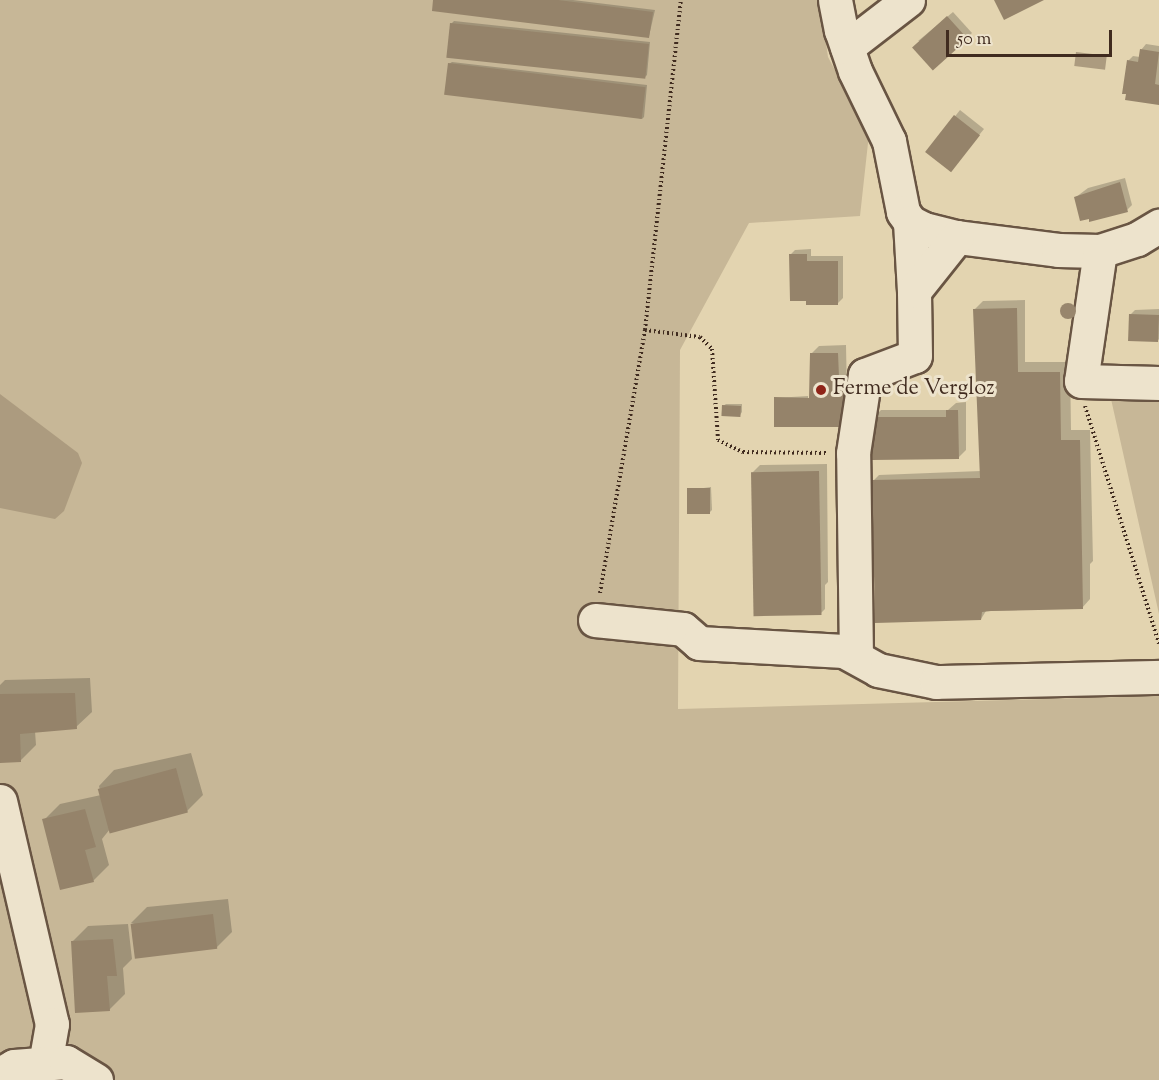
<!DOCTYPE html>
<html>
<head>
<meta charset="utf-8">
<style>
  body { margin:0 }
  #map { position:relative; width:1159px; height:1080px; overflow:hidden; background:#e3d4b0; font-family:"Sorts Mill Goudy",serif }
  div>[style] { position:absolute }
  .green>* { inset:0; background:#c7b797 }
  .water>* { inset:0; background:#ac9b7f; transform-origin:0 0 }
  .shadow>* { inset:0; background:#0003 }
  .building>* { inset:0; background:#95836a; transform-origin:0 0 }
  .path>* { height:4px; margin-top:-2px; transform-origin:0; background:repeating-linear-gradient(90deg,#402b1f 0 1.5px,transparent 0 4.5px) }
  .roads { filter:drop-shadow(2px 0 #695543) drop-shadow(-2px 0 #695543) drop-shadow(0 2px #695543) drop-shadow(0 -2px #695543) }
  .minor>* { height:33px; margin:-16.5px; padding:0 16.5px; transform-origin:16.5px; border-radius:16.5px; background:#ede3cc }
  .trees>* { width:16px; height:16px; margin:-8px; border-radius:50%; background:#98866d }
  .dots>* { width:16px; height:16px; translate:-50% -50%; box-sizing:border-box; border:3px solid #ede3cc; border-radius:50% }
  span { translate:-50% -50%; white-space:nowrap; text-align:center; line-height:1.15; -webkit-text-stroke:6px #ede3cc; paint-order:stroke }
  .poi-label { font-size:22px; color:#402b1f }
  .left { translate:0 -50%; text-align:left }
  .scale { position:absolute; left:946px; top:30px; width:166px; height:27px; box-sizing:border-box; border:3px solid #402b1f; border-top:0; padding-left:8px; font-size:18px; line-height:21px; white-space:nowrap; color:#402b1f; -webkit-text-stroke:4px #ede3cc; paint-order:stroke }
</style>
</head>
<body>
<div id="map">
  <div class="green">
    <div style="clip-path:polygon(0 0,820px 0,828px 57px,869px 134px,860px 216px,749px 223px,680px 350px,678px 709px,1159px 696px,1159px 1080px,103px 1080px,102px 1075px,0 1080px)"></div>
    <div style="clip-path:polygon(1111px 399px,1159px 400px,1159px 615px,1159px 614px)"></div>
  </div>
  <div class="water">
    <div style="left:1076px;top:52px;width:31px;height:14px;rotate:7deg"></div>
    <div style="clip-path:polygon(0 394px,78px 453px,82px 463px,64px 511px,55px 519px,0 508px)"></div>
  </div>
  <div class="shadow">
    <div style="clip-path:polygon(434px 0,573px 0,655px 10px,649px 36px)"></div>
    <div style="clip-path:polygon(953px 12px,972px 33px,967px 38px,918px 41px)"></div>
    <div style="clip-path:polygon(454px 21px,650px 42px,647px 75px,645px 77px,451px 24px)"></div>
    <div style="clip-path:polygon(1146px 44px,1159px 46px,1159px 102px,1128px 61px,1133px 56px,1140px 57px,1141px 50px)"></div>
    <div style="clip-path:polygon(452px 62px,647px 85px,644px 117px,642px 119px,449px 64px)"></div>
    <div style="clip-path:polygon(960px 110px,984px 129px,955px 165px,927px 152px)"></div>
    <div style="clip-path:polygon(1125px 178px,1132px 205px,1127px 210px,1076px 197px,1088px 188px)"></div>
    <div style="clip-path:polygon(811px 249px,811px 256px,843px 256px,843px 298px,838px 303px,790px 255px,795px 250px)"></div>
    <div style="clip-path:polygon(1025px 300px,1025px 362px,1070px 362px,1071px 430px,1090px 430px,1093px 561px,1090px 564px,1090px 599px,1082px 608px,986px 611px,981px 619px,874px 480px,879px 475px,981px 471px,975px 309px,983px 301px)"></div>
    <div style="clip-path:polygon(1159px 309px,1159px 340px,1130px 315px,1135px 310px)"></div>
    <div style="clip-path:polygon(846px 345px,847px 394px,852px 417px,775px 398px,808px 396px,808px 400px,811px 400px,811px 354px,819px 346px)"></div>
    <div style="clip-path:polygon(966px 402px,966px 450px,958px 458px,873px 418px,881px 410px,948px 410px,956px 403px)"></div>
    <div style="clip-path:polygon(726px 404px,742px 404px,742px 412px,740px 415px,723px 406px)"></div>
    <div style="clip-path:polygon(827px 464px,828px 582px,825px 585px,825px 609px,820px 614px,752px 473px,760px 465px)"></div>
    <div style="clip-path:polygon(711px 487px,712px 510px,710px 512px,689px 490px)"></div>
    <div style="clip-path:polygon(90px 678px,92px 712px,76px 727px,35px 731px,36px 745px,21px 760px,0 761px,0 685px,5px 680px)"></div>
    <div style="clip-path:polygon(191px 753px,203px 795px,187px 811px,110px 829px,102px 839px,109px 865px,93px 881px,44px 820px,60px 804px,101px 795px,99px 786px,114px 770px)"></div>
    <div style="clip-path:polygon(228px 899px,232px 932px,216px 948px,131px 923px,147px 907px)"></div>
    <div style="clip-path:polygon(128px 924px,132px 959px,123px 968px,125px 994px,109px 1010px,72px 942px,88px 926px)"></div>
  </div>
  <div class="building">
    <div style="clip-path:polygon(433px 0,558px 0,653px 12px,649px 38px,432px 11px)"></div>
    <div style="clip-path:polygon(994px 0,1044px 0,1004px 20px)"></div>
    <div style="left:947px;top:16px;width:31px;height:47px;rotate:48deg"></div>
    <div style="left:450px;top:23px;width:200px;height:35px;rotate:6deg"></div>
    <div style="clip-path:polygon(1140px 49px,1159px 52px,1155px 84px,1159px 85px,1159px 105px,1125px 100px,1126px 94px,1122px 94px,1127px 60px,1138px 62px)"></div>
    <div style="left:448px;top:63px;width:199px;height:32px;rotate:7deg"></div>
    <div style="left:954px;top:115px;width:33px;height:47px;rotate:38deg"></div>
    <div style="clip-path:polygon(1120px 182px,1128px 212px,1089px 222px,1089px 219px,1080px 221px,1074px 197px)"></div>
    <div style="clip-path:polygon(789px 254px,807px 254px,807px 261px,838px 261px,838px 305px,806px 305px,806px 301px,790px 301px)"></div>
    <div style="clip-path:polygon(1017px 308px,1018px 372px,1060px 372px,1061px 440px,1080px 440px,1083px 609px,991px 611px,982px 612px,981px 620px,875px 623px,872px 480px,980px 478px,973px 309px)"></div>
    <div style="left:1129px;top:314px;width:30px;height:27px;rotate:2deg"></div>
    <div style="clip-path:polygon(810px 353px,838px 353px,839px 377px,842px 376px,845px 401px,844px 427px,774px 427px,774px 397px,809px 398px)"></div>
    <div style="left:722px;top:405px;width:19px;height:11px;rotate:3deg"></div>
    <div style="clip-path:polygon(946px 410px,958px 410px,959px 459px,872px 460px,872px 417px,946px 417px)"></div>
    <div style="left:819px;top:471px;width:144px;height:68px;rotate:89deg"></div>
    <div style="left:710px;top:488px;width:26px;height:23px;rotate:90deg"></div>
    <div style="clip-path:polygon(75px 693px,77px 729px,20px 734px,21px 762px,0 763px,0 694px)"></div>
    <div style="left:176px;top:768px;width:46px;height:81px;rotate:75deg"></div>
    <div style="clip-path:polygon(85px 809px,96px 847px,85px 850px,94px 882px,60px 890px,42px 819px)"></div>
    <div style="left:213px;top:914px;width:35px;height:83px;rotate:83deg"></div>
    <div style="clip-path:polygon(113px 939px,117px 976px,107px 976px,110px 1011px,75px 1013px,71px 941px)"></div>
  </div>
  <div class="path">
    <div style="left:645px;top:330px;width:55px;rotate:7.3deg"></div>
    <div style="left:700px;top:337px;width:17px;rotate:45deg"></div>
    <div style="left:712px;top:349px;width:91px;rotate:86.2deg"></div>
    <div style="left:718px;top:440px;width:28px;rotate:26deg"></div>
    <div style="left:743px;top:452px;width:83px;rotate:0.7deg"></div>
    <div style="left:1085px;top:406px;width:249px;rotate:72.7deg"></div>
    <div style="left:600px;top:593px;width:267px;rotate:-80.3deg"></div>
    <div style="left:645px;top:330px;width:332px;rotate:-83.8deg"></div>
  </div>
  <div class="roads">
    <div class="minor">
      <div style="left:835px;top:0;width:31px;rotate:79deg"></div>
      <div style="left:841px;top:30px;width:43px;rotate:71.1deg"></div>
      <div style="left:855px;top:71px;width:78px;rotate:64.1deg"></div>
      <div style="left:889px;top:141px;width:72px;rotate:78.8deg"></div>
      <div style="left:903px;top:212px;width:12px;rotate:55deg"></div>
      <div style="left:910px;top:222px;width:16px;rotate:27deg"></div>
      <div style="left:924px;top:229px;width:34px;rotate:14deg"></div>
      <div style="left:957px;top:237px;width:102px;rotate:7.3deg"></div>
      <div style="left:1058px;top:250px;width:42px;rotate:1.4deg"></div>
      <div style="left:1100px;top:251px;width:39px;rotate:-18deg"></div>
      <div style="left:1137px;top:239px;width:26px;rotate:-31deg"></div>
      <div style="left:847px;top:47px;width:77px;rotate:-37.6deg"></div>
      <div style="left:910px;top:222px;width:69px;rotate:86.7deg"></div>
      <div style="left:1100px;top:251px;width:131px;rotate:98.3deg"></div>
      <div style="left:1081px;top:381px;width:78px;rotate:1.5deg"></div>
      <div style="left:595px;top:620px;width:88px;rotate:5.8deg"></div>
      <div style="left:683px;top:629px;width:21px;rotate:41deg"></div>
      <div style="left:699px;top:643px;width:145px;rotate:3.2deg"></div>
      <div style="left:844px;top:651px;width:39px;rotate:29deg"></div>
      <div style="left:878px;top:670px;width:59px;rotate:11.7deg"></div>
      <div style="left:936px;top:682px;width:223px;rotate:-1.3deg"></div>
      <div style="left:856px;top:657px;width:204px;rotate:-90.8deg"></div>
      <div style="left:853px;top:453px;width:79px;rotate:-81.3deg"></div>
      <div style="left:865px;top:375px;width:53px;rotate:-20.8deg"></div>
      <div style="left:915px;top:356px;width:65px;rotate:-90.9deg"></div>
      <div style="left:914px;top:291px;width:69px;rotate:-51.5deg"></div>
      <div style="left:0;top:801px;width:229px;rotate:76.9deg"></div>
      <div style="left:52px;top:1024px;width:41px;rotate:99.9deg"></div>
      <div style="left:0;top:1074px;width:16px;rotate:-30deg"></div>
      <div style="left:14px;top:1066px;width:52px;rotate:-4.4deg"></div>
      <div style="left:66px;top:1062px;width:35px;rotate:31deg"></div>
    </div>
  </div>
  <div class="trees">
    <div style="left:1068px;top:311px"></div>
  </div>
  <div class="dots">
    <div style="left:821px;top:390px;background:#8f2418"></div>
  </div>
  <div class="poi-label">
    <span class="left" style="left:833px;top:390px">Ferme de Vergloz</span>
  </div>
  <div class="scale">50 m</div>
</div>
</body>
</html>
